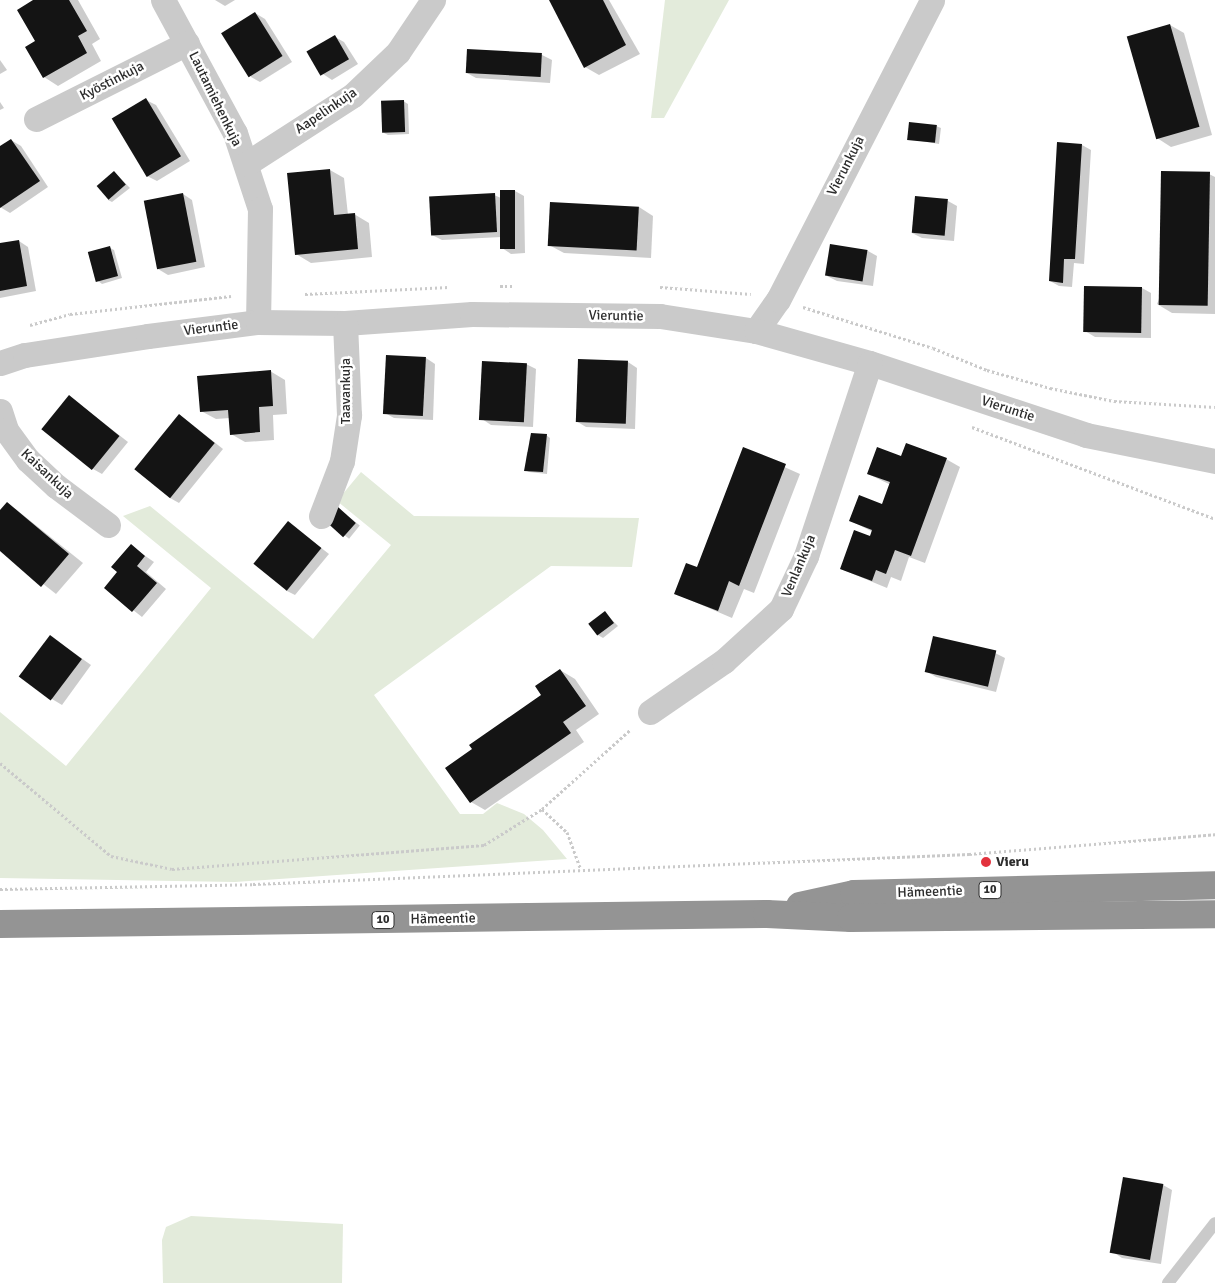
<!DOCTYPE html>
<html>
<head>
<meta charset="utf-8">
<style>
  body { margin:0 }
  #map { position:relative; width:1215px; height:1283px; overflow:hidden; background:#fff; font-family:Signika,sans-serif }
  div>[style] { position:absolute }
  .green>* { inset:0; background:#e3ebdb }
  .shadow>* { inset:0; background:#0003; transform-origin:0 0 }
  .building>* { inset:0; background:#141414; transform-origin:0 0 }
  .path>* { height:3px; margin-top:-1.5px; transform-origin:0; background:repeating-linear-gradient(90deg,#cacaca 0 2.5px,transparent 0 5px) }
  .lane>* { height:12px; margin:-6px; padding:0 6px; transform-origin:6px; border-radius:6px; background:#cacaca }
  .street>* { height:25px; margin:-12.5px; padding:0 12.5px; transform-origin:12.5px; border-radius:12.5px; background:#cacaca }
  .highway>* { height:28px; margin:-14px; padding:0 14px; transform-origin:14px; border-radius:14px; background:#949494 }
  .dots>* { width:14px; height:14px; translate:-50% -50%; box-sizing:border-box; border:2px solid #fff; border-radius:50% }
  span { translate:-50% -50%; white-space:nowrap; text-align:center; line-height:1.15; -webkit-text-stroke:5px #fff; paint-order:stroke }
  .shield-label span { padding:1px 4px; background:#fff; border:1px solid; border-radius:4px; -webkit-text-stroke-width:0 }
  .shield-label { font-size:12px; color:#2d2d2d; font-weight:700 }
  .street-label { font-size:14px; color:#2d2d2d }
  .poi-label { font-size:14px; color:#2d2d2d; font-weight:700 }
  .left { translate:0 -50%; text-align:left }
</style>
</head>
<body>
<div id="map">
  <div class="green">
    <div style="clip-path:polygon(665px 0,729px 0,664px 118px,651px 118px)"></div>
    <div style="clip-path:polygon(361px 472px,414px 516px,639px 518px,632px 567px,551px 566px,374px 695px,460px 814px,483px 814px,497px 803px,524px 814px,543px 830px,567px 859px,235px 882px,0 878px,0 712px,66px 766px,211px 588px,123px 516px,150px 506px,313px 639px,391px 545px,337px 501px)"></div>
    <div style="clip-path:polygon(191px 1216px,343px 1224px,342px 1283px,163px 1283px,162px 1240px,166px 1227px)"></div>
  </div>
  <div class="shadow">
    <div style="clip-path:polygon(36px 0,78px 0,100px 39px,92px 44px,101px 61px,58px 86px,44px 77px,37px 42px)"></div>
    <div style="clip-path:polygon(215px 0,235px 0,225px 6px)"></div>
    <div style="clip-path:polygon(550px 0,609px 0,640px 54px,599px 75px,585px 67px)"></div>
    <div style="clip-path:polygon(255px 13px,265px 19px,292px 62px,260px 82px,251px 77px)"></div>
    <div style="clip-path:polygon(1170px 25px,1184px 33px,1212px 135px,1171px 147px,1157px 138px)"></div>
    <div style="clip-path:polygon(335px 37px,344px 42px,358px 64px,332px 80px,323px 74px)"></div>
    <div style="clip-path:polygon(468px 50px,542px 55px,552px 60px,550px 83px,476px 78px,467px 73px)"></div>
    <div style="clip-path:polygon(0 60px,7px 70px,0 74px)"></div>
    <div style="clip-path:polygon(146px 100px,156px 105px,190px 161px,157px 181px,147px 176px)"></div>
    <div style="clip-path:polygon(403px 101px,408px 104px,409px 134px,388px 135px,384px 133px)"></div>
    <div style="clip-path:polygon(0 102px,4px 108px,0 110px)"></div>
    <div style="clip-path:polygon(936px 126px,941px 128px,939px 144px,909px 139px)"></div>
    <div style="clip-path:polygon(11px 140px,21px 146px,48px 187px,10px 213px,0 207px,0 148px)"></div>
    <div style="clip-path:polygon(1082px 145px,1091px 150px,1084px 264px,1074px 263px,1072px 287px,1059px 286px,1050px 281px)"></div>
    <div style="clip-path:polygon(330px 170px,344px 178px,348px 215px,354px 214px,369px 223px,372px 257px,311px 263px,296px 254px)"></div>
    <div style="clip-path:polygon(115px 173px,130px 188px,112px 202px,108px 200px)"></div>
    <div style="clip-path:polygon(1209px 174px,1215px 177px,1215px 314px,1172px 313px,1157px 304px)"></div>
    <div style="clip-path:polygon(515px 191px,524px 196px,525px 253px,511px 254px,502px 248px,502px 237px,442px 240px,432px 235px,494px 195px,501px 198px)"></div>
    <div style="clip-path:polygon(183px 194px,192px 200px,205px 267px,168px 275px,158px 269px)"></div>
    <div style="clip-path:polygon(916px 197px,948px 201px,957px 206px,954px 241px,922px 238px,912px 233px)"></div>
    <div style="clip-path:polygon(639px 207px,653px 216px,651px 258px,564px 253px,549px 245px)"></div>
    <div style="clip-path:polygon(19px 241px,28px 247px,36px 291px,0 298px,0 244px)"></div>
    <div style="clip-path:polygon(110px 248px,114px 250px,122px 278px,102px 284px,98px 281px)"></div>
    <div style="clip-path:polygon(868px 251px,877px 256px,873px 286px,837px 281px,827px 276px)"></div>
    <div style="clip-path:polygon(1142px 288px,1151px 293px,1151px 338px,1095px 337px,1085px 331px)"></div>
    <div style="clip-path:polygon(426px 358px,435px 364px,433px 420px,394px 418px,385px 413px)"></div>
    <div style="clip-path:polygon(628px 362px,637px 368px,635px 429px,586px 427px,576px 421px)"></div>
    <div style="clip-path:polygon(526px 364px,536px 369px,533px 427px,491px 425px,482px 419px)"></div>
    <div style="clip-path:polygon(270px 371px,285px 380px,287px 414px,273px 415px,274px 440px,245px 442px,231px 434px,230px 418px,216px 419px,201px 411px)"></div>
    <div style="clip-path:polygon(69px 396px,128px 442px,102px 474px,93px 469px)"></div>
    <div style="clip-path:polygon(180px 415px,223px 449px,179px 503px,170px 498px)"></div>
    <div style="clip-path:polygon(546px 435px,550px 438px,547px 474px,529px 472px,525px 470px,527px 452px,530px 452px)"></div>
    <div style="clip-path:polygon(744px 449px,800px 474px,754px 593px,744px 589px,732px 618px,676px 594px,697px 569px)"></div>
    <div style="clip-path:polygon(902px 458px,946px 459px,960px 467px,925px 563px,909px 557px,901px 581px,891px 577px,887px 588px,841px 569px,873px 532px,851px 521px,883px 506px,891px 485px,868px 474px)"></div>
    <div style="clip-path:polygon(8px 503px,83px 563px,56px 594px,0 550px,0 512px)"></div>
    <div style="left:338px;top:508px;width:28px;height:17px;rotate:39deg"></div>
    <div style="clip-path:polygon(288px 522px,329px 554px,295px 595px,285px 590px)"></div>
    <div style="clip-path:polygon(131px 546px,154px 562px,146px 572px,166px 589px,142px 617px,105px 588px,119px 572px)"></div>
    <div style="clip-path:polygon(605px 613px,618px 626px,603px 638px,598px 635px)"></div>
    <div style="clip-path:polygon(50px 636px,91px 665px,62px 705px,52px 699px)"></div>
    <div style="clip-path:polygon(995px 653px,1005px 658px,996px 692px,936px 677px,926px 671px)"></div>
    <div style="clip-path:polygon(560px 670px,575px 679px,599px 714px,576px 730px,584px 742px,485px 810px,471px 802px,474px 750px,543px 695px)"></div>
    <div style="clip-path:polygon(1163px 1185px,1172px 1190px,1161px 1264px,1122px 1258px,1113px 1252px)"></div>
  </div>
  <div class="building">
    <div style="clip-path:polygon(33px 0,69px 0,87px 31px,78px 36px,87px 53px,43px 78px,25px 47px,35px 41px,17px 10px)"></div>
    <div style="clip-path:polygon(549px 0,603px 0,626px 45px,584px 68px)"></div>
    <div style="left:255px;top:12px;width:52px;height:40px;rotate:58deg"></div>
    <div style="left:1170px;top:24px;width:107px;height:45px;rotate:74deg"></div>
    <div style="left:335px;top:35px;width:28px;height:33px;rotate:60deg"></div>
    <div style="left:467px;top:49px;width:75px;height:24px;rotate:3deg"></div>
    <div style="left:146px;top:98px;width:68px;height:40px;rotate:59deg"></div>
    <div style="left:404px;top:100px;width:32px;height:23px;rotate:88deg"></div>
    <div style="left:909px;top:122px;width:28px;height:18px;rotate:6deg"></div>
    <div style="clip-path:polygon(11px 139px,40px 181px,0 208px,0 146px)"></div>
    <div style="clip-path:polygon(1057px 142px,1082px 144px,1075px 259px,1064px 259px,1063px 283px,1049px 281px)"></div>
    <div style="clip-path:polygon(330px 169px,334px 215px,355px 213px,358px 249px,295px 255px,287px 173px)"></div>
    <div style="left:114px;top:171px;width:18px;height:23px;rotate:49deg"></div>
    <div style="left:1161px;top:171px;width:49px;height:134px;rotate:1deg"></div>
    <div style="left:500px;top:190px;width:15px;height:59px"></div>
    <div style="left:183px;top:193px;width:70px;height:40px;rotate:79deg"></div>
    <div style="left:495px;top:193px;width:39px;height:66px;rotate:87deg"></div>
    <div style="left:915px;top:196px;width:33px;height:37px;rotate:5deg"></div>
    <div style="left:550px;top:202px;width:89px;height:44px;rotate:3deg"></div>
    <div style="clip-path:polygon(19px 240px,27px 286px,0 291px,0 243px)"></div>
    <div style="left:830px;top:244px;width:38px;height:32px;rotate:9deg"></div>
    <div style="left:110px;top:246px;width:31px;height:23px;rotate:75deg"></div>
    <div style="left:1084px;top:286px;width:58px;height:46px;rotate:1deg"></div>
    <div style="left:386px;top:355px;width:40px;height:59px;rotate:3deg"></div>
    <div style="left:578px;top:359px;width:50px;height:63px;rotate:2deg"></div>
    <div style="left:482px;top:361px;width:45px;height:59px;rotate:3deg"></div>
    <div style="clip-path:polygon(271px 370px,273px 406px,259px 407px,260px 432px,230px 435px,228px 410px,200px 412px,197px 376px)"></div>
    <div style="left:69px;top:395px;width:65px;height:44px;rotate:39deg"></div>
    <div style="left:179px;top:414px;width:46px;height:71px;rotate:39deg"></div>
    <div style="clip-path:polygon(531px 433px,547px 434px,543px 472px,524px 471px)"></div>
    <div style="clip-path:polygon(906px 443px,947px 458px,911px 556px,895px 550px,886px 574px,876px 570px,872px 581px,840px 569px,854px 530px,870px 536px,872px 530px,849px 521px,859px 495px,882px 504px,890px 482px,867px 474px,877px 447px,901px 456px)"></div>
    <div style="clip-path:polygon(743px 447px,786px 464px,739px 586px,729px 581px,718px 611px,674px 594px,686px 563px,697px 567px)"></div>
    <div style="clip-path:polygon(7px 502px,69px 554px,41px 587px,0 551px,0 510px)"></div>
    <div style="left:338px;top:507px;width:24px;height:19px;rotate:42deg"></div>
    <div style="left:288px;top:521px;width:43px;height:55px;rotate:39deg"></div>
    <div style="clip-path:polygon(131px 544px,145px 556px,137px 566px,157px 583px,132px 612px,104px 588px,117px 572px,111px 567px)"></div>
    <div style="left:605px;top:611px;width:15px;height:21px;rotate:53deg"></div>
    <div style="left:50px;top:635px;width:40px;height:52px;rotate:37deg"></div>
    <div style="left:933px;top:636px;width:65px;height:37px;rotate:13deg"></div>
    <div style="clip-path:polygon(560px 669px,586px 706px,563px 722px,571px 733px,470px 803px,445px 768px,472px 749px,469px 745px,541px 695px,535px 686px)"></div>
    <div style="left:1123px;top:1177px;width:41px;height:77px;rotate:10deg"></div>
  </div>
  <div class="path">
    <div style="left:500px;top:286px;width:14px"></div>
    <div style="left:660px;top:287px;width:91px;rotate:4.4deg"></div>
    <div style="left:305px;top:294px;width:144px;rotate:-2.8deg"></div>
    <div style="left:803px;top:307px;width:136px;rotate:17.5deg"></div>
    <div style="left:933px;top:348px;width:58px;rotate:22.2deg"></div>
    <div style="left:987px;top:370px;width:66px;rotate:15.9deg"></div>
    <div style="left:1050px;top:388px;width:65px;rotate:11.5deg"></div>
    <div style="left:1114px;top:401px;width:101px;rotate:3.4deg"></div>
    <div style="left:30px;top:325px;width:41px;rotate:-15.4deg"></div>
    <div style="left:70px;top:314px;width:162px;rotate:-6.4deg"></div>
    <div style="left:972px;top:427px;width:260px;rotate:20.7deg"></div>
    <div style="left:0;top:763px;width:145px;rotate:40deg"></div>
    <div style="left:111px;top:856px;width:62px;rotate:12deg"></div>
    <div style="left:172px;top:869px;width:313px;rotate:-4.4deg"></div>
    <div style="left:484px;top:845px;width:68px;rotate:-31.8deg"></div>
    <div style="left:542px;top:809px;width:118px;rotate:-41.9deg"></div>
    <div style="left:542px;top:809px;width:34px;rotate:43deg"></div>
    <div style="left:567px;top:832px;width:40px;rotate:69.8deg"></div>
    <div style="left:0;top:889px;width:253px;rotate:-1.1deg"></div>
    <div style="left:253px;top:884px;width:717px;rotate:-2.4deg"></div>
    <div style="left:969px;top:854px;width:247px;rotate:-4.6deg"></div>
  </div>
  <div class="lane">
    <div style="left:1168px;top:1283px;width:76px;rotate:-51.9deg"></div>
  </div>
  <div class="street">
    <div style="left:163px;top:0;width:151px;rotate:61.6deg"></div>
    <div style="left:235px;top:133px;width:80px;rotate:71.8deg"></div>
    <div style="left:260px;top:209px;width:113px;rotate:91deg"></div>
    <div style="left:36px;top:119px;width:169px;rotate:-26.7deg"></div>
    <div style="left:246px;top:164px;width:127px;rotate:-32.8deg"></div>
    <div style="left:353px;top:95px;width:62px;rotate:-43.7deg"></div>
    <div style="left:398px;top:52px;width:63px;rotate:-56.1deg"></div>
    <div style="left:756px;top:331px;width:38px;rotate:-55deg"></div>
    <div style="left:778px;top:300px;width:337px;rotate:-62.8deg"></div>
    <div style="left:0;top:363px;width:26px;rotate:-18deg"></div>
    <div style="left:25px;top:355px;width:124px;rotate:-8.8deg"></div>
    <div style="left:148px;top:336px;width:111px;rotate:-7.3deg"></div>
    <div style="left:258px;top:322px;width:87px;rotate:0.7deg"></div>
    <div style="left:345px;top:323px;width:127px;rotate:-4.1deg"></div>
    <div style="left:472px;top:314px;width:188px;rotate:0.6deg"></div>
    <div style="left:660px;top:316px;width:97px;rotate:8.9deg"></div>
    <div style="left:756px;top:331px;width:118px;rotate:15.7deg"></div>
    <div style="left:870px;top:363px;width:228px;rotate:18.4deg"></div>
    <div style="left:1086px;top:435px;width:132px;rotate:11.4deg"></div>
    <div style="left:0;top:411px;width:20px;rotate:72deg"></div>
    <div style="left:6px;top:430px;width:37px;rotate:54deg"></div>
    <div style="left:28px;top:460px;width:38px;rotate:43deg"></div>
    <div style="left:56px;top:486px;width:65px;rotate:36.9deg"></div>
    <div style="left:321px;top:516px;width:59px;rotate:-69.1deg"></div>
    <div style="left:342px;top:461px;width:47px;rotate:-81.3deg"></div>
    <div style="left:349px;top:415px;width:92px;rotate:-92.5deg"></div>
    <div style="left:650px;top:712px;width:90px;rotate:-34.6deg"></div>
    <div style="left:724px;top:661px;width:77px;rotate:-42.4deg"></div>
    <div style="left:781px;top:609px;width:59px;rotate:-64.7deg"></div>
    <div style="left:806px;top:556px;width:203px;rotate:-71.7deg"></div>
  </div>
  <div class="highway">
    <div style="left:800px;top:906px;width:55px;rotate:-12.5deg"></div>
    <div style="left:854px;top:894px;width:361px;rotate:-1.4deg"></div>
    <div style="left:0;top:924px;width:767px;rotate:-0.75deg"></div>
    <div style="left:767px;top:914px;width:84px;rotate:2.7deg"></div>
    <div style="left:851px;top:918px;width:364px;rotate:-0.6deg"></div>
  </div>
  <div class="dots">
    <div style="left:986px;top:862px;background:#e2323d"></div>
  </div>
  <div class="shield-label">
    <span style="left:990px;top:890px">10</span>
    <span style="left:383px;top:920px">10</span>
  </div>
  <div class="street-label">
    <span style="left:112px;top:81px;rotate:-27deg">Kyöstinkuja</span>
    <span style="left:215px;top:99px;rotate:64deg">Lautamiehenkuja</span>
    <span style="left:326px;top:111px;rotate:-34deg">Aapelinkuja</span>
    <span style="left:846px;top:166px;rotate:-63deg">Vierunkuja</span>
    <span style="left:616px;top:316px;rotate:1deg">Vieruntie</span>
    <span style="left:211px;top:328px;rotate:-7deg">Vieruntie</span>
    <span style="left:346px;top:391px;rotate:-90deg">Taavankuja</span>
    <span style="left:1008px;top:409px;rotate:18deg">Vieruntie</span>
    <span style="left:47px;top:474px;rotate:43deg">Kaisankuja</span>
    <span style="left:799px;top:566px;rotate:-67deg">Venlankuja</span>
    <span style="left:930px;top:892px;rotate:-2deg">Hämeentie</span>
    <span style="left:443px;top:919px;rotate:-1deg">Hämeentie</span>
  </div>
  <div class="poi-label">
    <span class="left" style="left:996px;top:862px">Vieru</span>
  </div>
</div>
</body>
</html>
